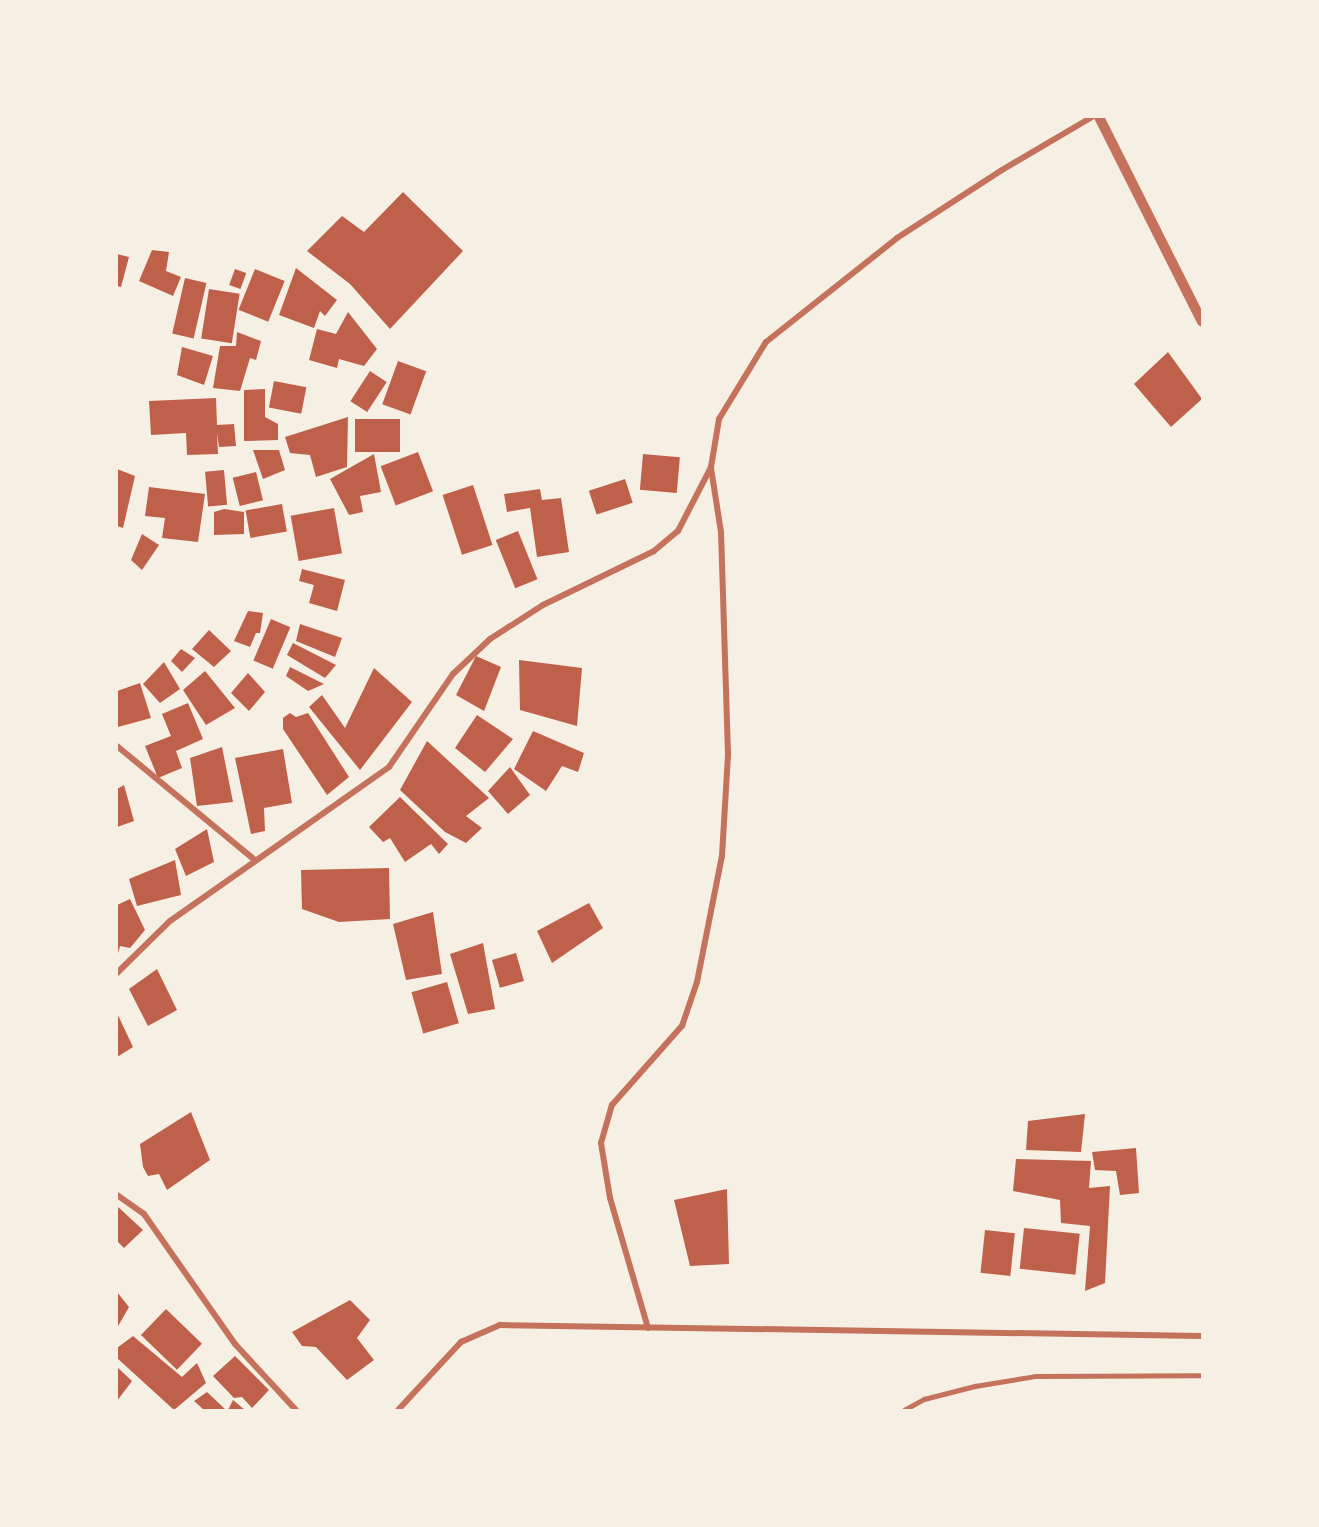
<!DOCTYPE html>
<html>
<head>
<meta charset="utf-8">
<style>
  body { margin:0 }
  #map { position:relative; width:1319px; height:1527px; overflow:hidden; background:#f6efe4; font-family:"Zilla Slab",serif }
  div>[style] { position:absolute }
  .building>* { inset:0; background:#bf614a; transform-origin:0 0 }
  .service>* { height:4.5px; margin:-2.25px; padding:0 2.25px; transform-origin:2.25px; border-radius:2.25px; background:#c5725c }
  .minor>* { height:6px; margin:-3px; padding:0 3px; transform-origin:3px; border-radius:3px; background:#c5725c }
  .tertiary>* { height:10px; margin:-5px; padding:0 5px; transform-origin:5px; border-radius:5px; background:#c5725c }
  span { translate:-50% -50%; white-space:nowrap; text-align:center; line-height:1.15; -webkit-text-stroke:5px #f6efe4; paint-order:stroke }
  .frame { position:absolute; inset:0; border:118px solid #f6efe4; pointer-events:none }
</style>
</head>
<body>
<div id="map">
  <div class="building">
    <div style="clip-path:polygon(403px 192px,463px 251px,390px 329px,350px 284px,307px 251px,342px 216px,364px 232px)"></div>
    <div style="clip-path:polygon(152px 250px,169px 252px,166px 271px,181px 277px,173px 296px,139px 281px)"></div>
    <div style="clip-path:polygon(117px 254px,129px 257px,121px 287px,117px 286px)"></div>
    <div style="clip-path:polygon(296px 268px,337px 300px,325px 316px,320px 311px,314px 328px,279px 315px)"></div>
    <div style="left:235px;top:269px;width:12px;height:17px;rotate:20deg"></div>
    <div style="left:255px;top:269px;width:32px;height:44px;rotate:22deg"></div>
    <div style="left:185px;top:278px;width:22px;height:57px;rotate:13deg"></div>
    <div style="left:209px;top:289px;width:31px;height:50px;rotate:9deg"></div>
    <div style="clip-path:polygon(348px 312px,377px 349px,364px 366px,339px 359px,337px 368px,309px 360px,317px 329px,336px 334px)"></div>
    <div style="clip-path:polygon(237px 332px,261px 341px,256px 360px,250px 358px,240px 391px,213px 388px,220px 346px,236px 346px)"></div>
    <div style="clip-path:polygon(182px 347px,213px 356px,204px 385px,177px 375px)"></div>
    <div style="clip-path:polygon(1168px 352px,1202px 399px,1171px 427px,1134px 384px)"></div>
    <div style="left:398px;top:361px;width:30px;height:46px;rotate:20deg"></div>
    <div style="left:370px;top:371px;width:20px;height:36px;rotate:33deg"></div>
    <div style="left:274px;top:381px;width:33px;height:27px;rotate:11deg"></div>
    <div style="clip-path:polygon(265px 389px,265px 417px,278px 424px,278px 440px,244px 441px,244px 390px)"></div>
    <div style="clip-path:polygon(216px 398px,217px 425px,234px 424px,236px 446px,219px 447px,217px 433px,218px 454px,187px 455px,186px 433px,151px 435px,149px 401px)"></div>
    <div style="clip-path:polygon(348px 417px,347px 467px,316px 477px,310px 455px,290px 453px,285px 437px)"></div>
    <div style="left:355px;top:419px;width:45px;height:33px"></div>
    <div style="clip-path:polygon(253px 450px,279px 450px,285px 470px,263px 479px)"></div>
    <div style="left:418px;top:452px;width:42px;height:40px;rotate:69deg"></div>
    <div style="clip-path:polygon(374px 454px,381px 492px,360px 496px,363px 512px,349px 515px,330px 479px)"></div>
    <div style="left:643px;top:454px;width:37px;height:36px;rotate:5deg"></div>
    <div style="clip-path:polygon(117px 469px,135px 476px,123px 528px,117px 526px)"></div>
    <div style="left:224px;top:470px;width:35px;height:19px;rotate:85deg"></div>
    <div style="left:256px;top:472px;width:29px;height:24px;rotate:76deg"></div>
    <div style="left:625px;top:479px;width:25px;height:38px;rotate:72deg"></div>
    <div style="left:473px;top:485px;width:63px;height:32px;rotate:72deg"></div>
    <div style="clip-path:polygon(149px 487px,205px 494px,198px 542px,162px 538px,165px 518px,145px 516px)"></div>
    <div style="clip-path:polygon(540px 489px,542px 500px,561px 498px,569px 552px,537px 557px,530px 508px,507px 512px,504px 494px)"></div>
    <div style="left:282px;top:504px;width:28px;height:37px;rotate:80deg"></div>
    <div style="left:334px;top:508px;width:46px;height:44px;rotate:80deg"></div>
    <div style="clip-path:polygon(224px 509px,244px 512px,244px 534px,214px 535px,214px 512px)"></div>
    <div style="left:518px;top:531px;width:52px;height:24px;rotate:68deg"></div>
    <div style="clip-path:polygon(142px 534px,159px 545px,142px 570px,131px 560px)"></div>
    <div style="clip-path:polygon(302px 569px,345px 580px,337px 611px,309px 603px,314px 585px,299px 581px)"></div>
    <div style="clip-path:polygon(248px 611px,263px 613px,260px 633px,256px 633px,250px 647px,234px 641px)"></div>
    <div style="left:271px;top:619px;width:21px;height:45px;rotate:23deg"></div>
    <div style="clip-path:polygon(300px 624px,342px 638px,335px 657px,296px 641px)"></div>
    <div style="clip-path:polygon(209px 630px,231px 651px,214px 667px,192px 649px)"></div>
    <div style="clip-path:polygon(293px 643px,336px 665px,325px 678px,287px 655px)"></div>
    <div style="clip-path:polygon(181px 649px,195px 658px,182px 672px,171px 661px)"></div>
    <div style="clip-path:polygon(476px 656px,501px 667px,484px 711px,456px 695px)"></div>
    <div style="clip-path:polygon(519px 660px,582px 668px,577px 726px,520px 710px)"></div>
    <div style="clip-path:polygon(164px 662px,180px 689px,160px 703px,143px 684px)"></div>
    <div style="clip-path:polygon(290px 667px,324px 684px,308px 691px,286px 676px)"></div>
    <div style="clip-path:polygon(374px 668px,412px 702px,360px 770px,309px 707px,322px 695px,345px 728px)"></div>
    <div style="clip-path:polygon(205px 671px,235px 708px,206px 725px,183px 690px)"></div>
    <div style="clip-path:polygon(248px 673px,265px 692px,249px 711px,231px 693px)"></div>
    <div style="clip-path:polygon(140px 683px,151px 718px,118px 727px,117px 691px)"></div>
    <div style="clip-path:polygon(188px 703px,203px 739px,176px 751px,182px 768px,158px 778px,145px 746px,171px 736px,162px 714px)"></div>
    <div style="clip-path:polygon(290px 713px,296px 717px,308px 713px,349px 777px,327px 795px,283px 729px,283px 718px)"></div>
    <div style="clip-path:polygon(477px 715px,513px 739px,485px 772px,455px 748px)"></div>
    <div style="clip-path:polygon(533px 731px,584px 753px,578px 772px,562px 766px,546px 791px,514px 769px)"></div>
    <div style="clip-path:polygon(427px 741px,489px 798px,466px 816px,482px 828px,466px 843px,445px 832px,400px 790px)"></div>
    <div style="clip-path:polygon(222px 747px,233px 802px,197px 806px,190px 758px)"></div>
    <div style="clip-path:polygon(283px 749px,292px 803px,264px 808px,265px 831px,251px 834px,235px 758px)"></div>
    <div style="clip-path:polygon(510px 767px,530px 795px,508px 814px,488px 791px)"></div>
    <div style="clip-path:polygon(124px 785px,134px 821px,117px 827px,117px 789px)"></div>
    <div style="clip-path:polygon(400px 797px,448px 844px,439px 854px,431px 844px,405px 862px,390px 838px,383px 842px,369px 827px)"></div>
    <div style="clip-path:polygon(207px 829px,214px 862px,186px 876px,175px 849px)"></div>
    <div style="clip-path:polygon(175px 860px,181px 895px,137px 906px,129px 879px)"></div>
    <div style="clip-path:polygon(389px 868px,390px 919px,339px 922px,302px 909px,301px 870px)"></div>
    <div style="clip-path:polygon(130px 899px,145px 930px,130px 948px,120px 946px,117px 957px,117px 905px)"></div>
    <div style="clip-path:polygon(589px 903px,603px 928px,552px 963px,537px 931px)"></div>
    <div style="clip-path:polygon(433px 912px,442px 974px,406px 980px,393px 924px)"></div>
    <div style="clip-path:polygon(483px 943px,495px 1009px,468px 1014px,450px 954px)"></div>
    <div style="left:516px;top:953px;width:29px;height:25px;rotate:74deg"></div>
    <div style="clip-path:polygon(157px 969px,177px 1010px,148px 1026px,129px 989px)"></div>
    <div style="left:447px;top:982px;width:43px;height:37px;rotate:74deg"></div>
    <div style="clip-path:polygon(117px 1013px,133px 1047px,117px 1057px)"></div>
    <div style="clip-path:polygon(191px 1112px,210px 1160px,167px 1190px,159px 1174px,148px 1176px,143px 1167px,140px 1144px)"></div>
    <div style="clip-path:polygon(1085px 1114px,1081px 1152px,1026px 1150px,1028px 1121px)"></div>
    <div style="clip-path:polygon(1136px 1148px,1139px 1193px,1120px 1195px,1116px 1171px,1095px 1170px,1092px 1152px)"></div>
    <div style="clip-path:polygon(1016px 1159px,1091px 1161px,1089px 1188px,1110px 1186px,1105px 1283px,1085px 1291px,1090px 1226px,1061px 1223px,1060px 1200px,1013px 1191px)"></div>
    <div style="clip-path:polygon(727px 1189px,729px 1264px,690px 1266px,674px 1200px)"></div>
    <div style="clip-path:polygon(117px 1206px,143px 1230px,124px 1248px,117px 1241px)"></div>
    <div style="left:1024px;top:1228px;width:56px;height:41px;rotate:6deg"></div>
    <div style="left:985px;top:1230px;width:30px;height:43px;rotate:6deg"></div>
    <div style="clip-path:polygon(117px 1292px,129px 1307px,117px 1328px)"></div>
    <div style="clip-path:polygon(350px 1300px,370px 1320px,357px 1338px,374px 1360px,347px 1380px,316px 1347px,302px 1346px,292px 1332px)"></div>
    <div style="left:166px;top:1309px;width:50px;height:36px;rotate:44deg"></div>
    <div style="clip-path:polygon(133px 1336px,182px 1377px,197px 1363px,206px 1383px,174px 1410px,117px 1358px,117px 1348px)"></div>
    <div style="clip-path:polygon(235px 1356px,269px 1390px,252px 1408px,242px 1397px,234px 1398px,213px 1376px)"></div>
    <div style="clip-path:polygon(117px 1367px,132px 1381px,117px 1401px)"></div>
    <div style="clip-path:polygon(207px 1392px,226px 1410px,204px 1410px,194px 1401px)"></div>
    <div style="clip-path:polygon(233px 1400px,245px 1410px,228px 1410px)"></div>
  </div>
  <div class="service">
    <div style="left:904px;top:1410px;width:23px;rotate:-29deg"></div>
    <div style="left:924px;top:1399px;width:53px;rotate:-14.3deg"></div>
    <div style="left:975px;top:1386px;width:62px;rotate:-9.3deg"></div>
    <div style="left:1036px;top:1376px;width:166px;rotate:-0.3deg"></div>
  </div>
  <div class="minor">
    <div style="left:117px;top:746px;width:179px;rotate:39.6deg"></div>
    <div style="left:117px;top:973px;width:74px;rotate:-44.5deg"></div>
    <div style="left:170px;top:921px;width:268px;rotate:-35.1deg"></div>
    <div style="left:389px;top:767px;width:113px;rotate:-55.5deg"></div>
    <div style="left:453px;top:674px;width:51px;rotate:-43.4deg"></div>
    <div style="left:490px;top:639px;width:63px;rotate:-32.7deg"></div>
    <div style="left:543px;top:605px;width:123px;rotate:-25.9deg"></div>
    <div style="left:654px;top:551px;width:31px;rotate:-40deg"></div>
    <div style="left:678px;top:531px;width:72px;rotate:-62.7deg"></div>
    <div style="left:711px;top:467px;width:49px;rotate:-80.5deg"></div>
    <div style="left:719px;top:419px;width:90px;rotate:-58.6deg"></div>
    <div style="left:766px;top:342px;width:167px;rotate:-38.4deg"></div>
    <div style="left:897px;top:238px;width:125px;rotate:-32.9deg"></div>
    <div style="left:1002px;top:170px;width:104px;rotate:-30.5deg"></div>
    <div style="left:117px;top:1195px;width:33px;rotate:35deg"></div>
    <div style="left:144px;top:1214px;width:159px;rotate:55deg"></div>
    <div style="left:235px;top:1344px;width:90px;rotate:47.3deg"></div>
    <div style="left:648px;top:1328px;width:135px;rotate:-106.3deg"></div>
    <div style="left:610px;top:1198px;width:56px;rotate:-99.3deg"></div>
    <div style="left:601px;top:1143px;width:40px;rotate:-74deg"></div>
    <div style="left:612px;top:1105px;width:106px;rotate:-48.5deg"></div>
    <div style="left:682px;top:1026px;width:46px;rotate:-71.2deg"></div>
    <div style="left:697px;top:982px;width:128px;rotate:-78.8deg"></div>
    <div style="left:722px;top:856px;width:102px;rotate:-86.6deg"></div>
    <div style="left:728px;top:754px;width:222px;rotate:-91.8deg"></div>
    <div style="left:721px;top:532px;width:65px;rotate:-98.9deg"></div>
    <div style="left:398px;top:1410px;width:93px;rotate:-47.2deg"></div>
    <div style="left:461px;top:1342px;width:43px;rotate:-23.6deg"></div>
    <div style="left:500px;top:1325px;width:702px;rotate:0.9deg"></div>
  </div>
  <div class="tertiary">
    <div style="left:1099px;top:117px;width:229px;rotate:63.3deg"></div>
  </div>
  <div class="frame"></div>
</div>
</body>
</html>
